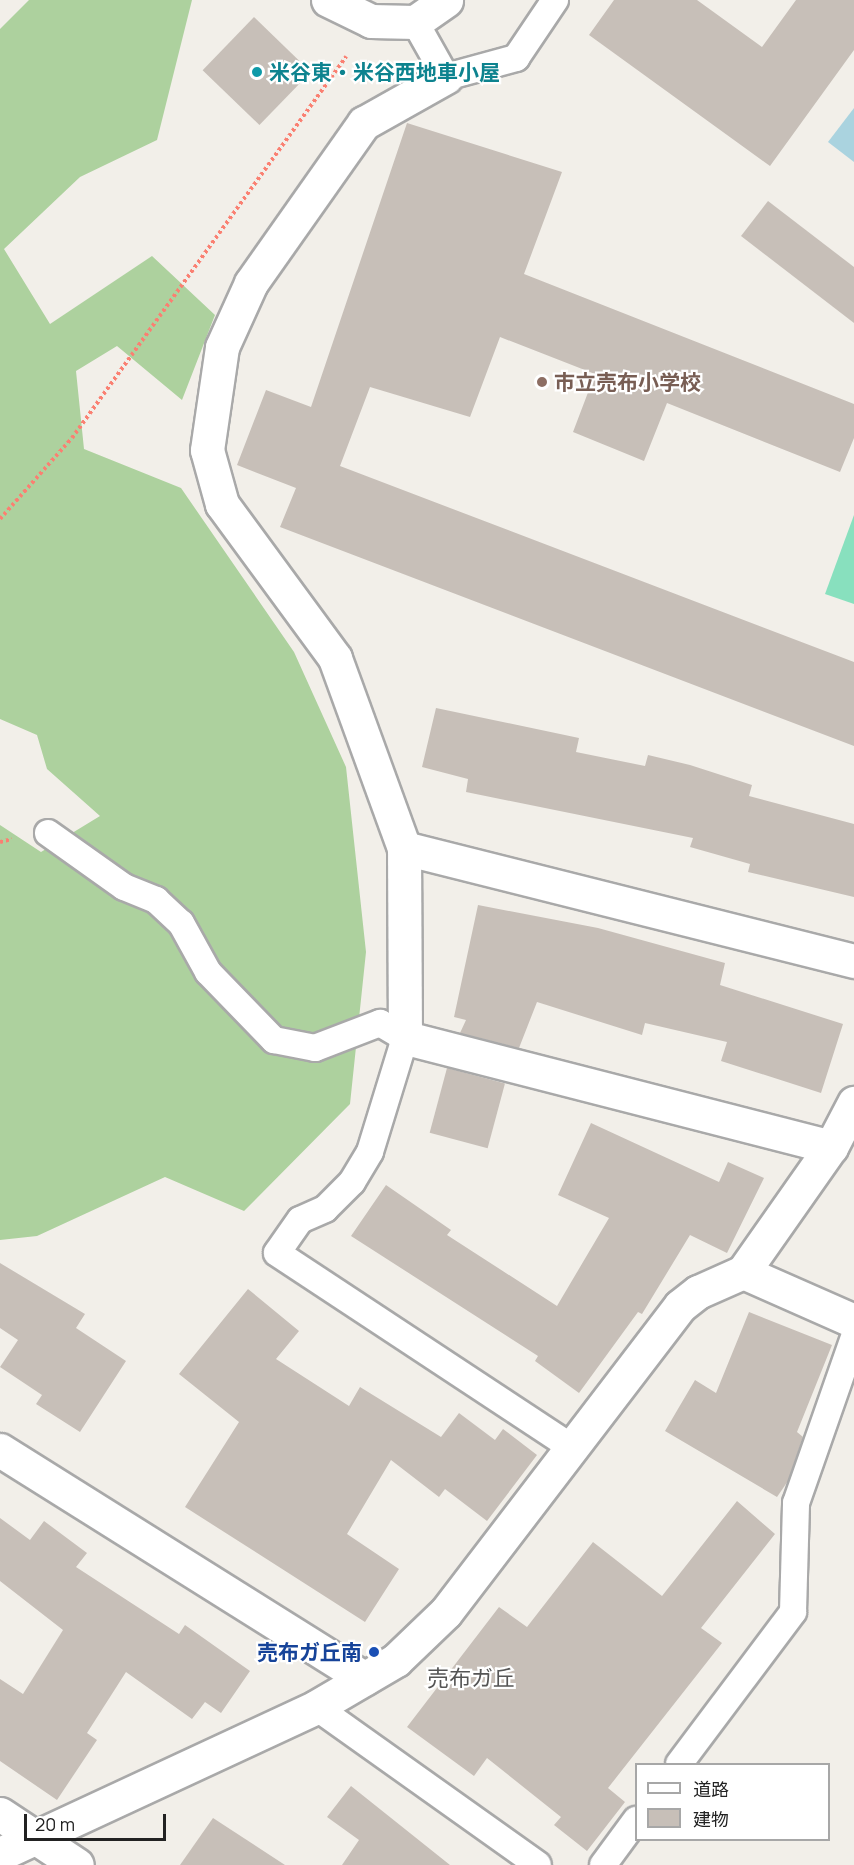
<!DOCTYPE html>
<html>
<head>
<meta charset="utf-8">
<style>
  body { margin:0 }
  #map { position:relative; width:854px; height:1865px; overflow:hidden; background:#f2efe9; font-family:Manrope,"Noto Sans JP",sans-serif }
  div>[style] { position:absolute }
  .forest>* { inset:0; background:#add19e }
  .pitch>* { inset:0; background:#88e0be }
  .water>* { inset:0; background:#aad3df }
  .building>* { inset:0; background:#c7bfb8; transform-origin:0 0 }
  .path>* { height:4px; margin-top:-2px; transform-origin:0; background:repeating-linear-gradient(90deg,#fa8072 0 3px,transparent 0 6px) }
  .roads { filter:drop-shadow(2px 0 #a9a9a9) drop-shadow(-2px 0 #a9a9a9) drop-shadow(0 2px #a9a9a9) drop-shadow(0 -2px #a9a9a9) }
  .lane>* { height:26px; margin:-13px; padding:0 13px; transform-origin:13px; border-radius:13px; background:#fff }
  .street>* { height:33px; margin:-16.5px; padding:0 16.5px; transform-origin:16.5px; border-radius:16.5px; background:#fff }
  .dots>* { width:16px; height:16px; translate:-50% -50%; box-sizing:border-box; border:3px solid #fff; border-radius:50% }
  span { translate:-50% -50%; white-space:nowrap; text-align:center; line-height:1.15; -webkit-text-stroke:4.5px #fff; paint-order:stroke }
  .culture-label { font-size:21px; color:#0d838f; font-weight:700 }
  .left { translate:0 -50%; text-align:left }
  .education-label { font-size:21px; color:#785e54; font-weight:700 }
  .transit-label { font-size:21px; color:#164399; font-weight:700 }
  .right { translate:-100% -50%; text-align:right }
  .neighbourhood-label { font-size:22px; color:#555 }
  .legend { position:absolute; left:635px; top:1763px; width:195px; height:78px; box-sizing:border-box; background:#fff; border:2px solid #a7a7a7; margin:0; padding:8px 10px; list-style:none; font-size:18px; color:#222 }
  .legend li { display:flex; align-items:center; gap:12px; height:30px }
  .legend b { width:30px; border:2px solid #a7a7a7 }
  .scale { position:absolute; left:24px; top:1814px; width:142px; height:27px; box-sizing:border-box; border:3px solid #222; border-top:0; padding-left:8px; font-size:18px; line-height:21px; white-space:nowrap; color:#222; -webkit-text-stroke:4px #fff; paint-order:stroke }
</style>
</head>
<body>
<div id="map">
  <div class="forest">
    <div style="clip-path:polygon(29px 0,192px 0,157px 140px,80px 177px,4px 249px,50px 324px,152px 256px,215px 315px,182px 400px,117px 346px,76px 371px,84px 449px,181px 488px,294px 652px,346px 767px,366px 952px,350px 1104px,244px 1211px,165px 1177px,37px 1236px,0 1240px,0 825px,41px 852px,100px 816px,47px 769px,37px 735px,0 719px,0 29px)"></div>
  </div>
  <div class="pitch">
    <div style="clip-path:polygon(854px 515px,854px 604px,825px 594px)"></div>
  </div>
  <div class="water">
    <div style="clip-path:polygon(854px 108px,854px 162px,828px 142px)"></div>
  </div>
  <div class="building">
    <div style="clip-path:polygon(614px 0,697px 0,762px 47px,796px 0,854px 0,854px 50px,770px 166px,589px 35px)"></div>
    <div style="left:254px;top:17px;width:79px;height:74px;rotate:44deg"></div>
    <div style="clip-path:polygon(407px 123px,562px 172px,524px 274px,854px 404px,854px 438px,840px 472px,667px 403px,644px 461px,573px 432px,595px 374px,500px 337px,470px 417px,370px 387px,340px 466px,854px 662px,854px 746px,280px 527px,296px 488px,237px 465px,266px 390px,311px 407px)"></div>
    <div style="clip-path:polygon(768px 201px,854px 267px,854px 323px,741px 236px)"></div>
    <div style="clip-path:polygon(436px 708px,579px 738px,576px 752px,645px 766px,648px 755px,690px 765px,752px 785px,749px 796px,854px 824px,854px 897px,748px 872px,750px 864px,690px 847px,693px 838px,466px 792px,468px 779px,422px 767px)"></div>
    <div style="clip-path:polygon(478px 905px,598px 928px,725px 963px,720px 985px,843px 1024px,821px 1093px,721px 1061px,727px 1042px,645px 1023px,642px 1035px,537px 1002px,519px 1048px,460px 1033px,466px 1020px,454px 1017px)"></div>
    <div style="left:447px;top:1068px;width:60px;height:67px;rotate:15deg"></div>
    <div style="clip-path:polygon(591px 1123px,719px 1182px,728px 1162px,764px 1178px,727px 1253px,690px 1235px,642px 1314px,638px 1312px,579px 1393px,535px 1361px,538px 1356px,351px 1236px,386px 1185px,451px 1230px,447px 1235px,557px 1306px,609px 1218px,558px 1195px)"></div>
    <div style="clip-path:polygon(0 1263px,85px 1314px,76px 1328px,126px 1361px,80px 1432px,36px 1404px,42px 1395px,0 1367px,18px 1340px,0 1328px)"></div>
    <div style="clip-path:polygon(248px 1289px,299px 1331px,276px 1359px,349px 1406px,360px 1387px,441px 1437px,459px 1413px,495px 1440px,503px 1429px,537px 1455px,487px 1521px,445px 1489px,439px 1497px,391px 1460px,347px 1534px,399px 1569px,365px 1622px,185px 1507px,239px 1422px,179px 1374px)"></div>
    <div style="clip-path:polygon(749px 1312px,832px 1345px,797px 1432px,803px 1437px,788px 1481px,777px 1497px,665px 1431px,695px 1380px,716px 1393px)"></div>
    <div style="clip-path:polygon(737px 1501px,775px 1534px,701px 1628px,722px 1643px,608px 1788px,625px 1802px,587px 1851px,554px 1825px,561px 1817px,487px 1758px,474px 1776px,407px 1727px,499px 1607px,527px 1627px,593px 1542px,662px 1596px)"></div>
    <div style="clip-path:polygon(0 1518px,30px 1540px,44px 1521px,87px 1553px,76px 1567px,179px 1634px,185px 1625px,250px 1671px,221px 1713px,205px 1702px,192px 1719px,126px 1672px,87px 1733px,97px 1740px,57px 1800px,0 1761px,0 1679px,23px 1694px,63px 1630px,0 1581px)"></div>
    <div style="clip-path:polygon(351px 1786px,450px 1865px,342px 1865px,359px 1840px,327px 1817px)"></div>
    <div style="clip-path:polygon(213px 1818px,285px 1865px,180px 1865px)"></div>
  </div>
  <div class="path">
    <div style="left:0;top:519px;width:108px;rotate:-48.4deg"></div>
    <div style="left:72px;top:438px;width:470px;rotate:-54.3deg"></div>
    <div style="left:0;top:842px;width:12px;rotate:-14deg"></div>
  </div>
  <div class="roads">
    <div class="lane">
      <div style="left:415px;top:22px;width:63px;rotate:60.6deg"></div>
      <div style="left:446px;top:77px;width:73px;rotate:-15.2deg"></div>
      <div style="left:516px;top:58px;width:70px;rotate:-56.1deg"></div>
      <div style="left:48px;top:833px;width:93px;rotate:35.4deg"></div>
      <div style="left:124px;top:887px;width:35px;rotate:22deg"></div>
      <div style="left:156px;top:900px;width:34px;rotate:43deg"></div>
      <div style="left:181px;top:923px;width:56px;rotate:61.1deg"></div>
      <div style="left:208px;top:972px;width:95px;rotate:45.9deg"></div>
      <div style="left:274px;top:1040px;width:42px;rotate:11deg"></div>
      <div style="left:315px;top:1048px;width:70px;rotate:-21deg"></div>
      <div style="left:380px;top:1023px;width:29px;rotate:31deg"></div>
      <div style="left:405px;top:1038px;width:119px;rotate:107.1deg"></div>
      <div style="left:370px;top:1152px;width:35px;rotate:121deg"></div>
      <div style="left:352px;top:1182px;width:38px;rotate:135deg"></div>
      <div style="left:325px;top:1209px;width:27px;rotate:156deg"></div>
      <div style="left:300px;top:1220px;width:40px;rotate:124.9deg"></div>
      <div style="left:277px;top:1253px;width:354px;rotate:33.4deg"></div>
      <div style="left:316px;top:1707px;width:272px;rotate:35.4deg"></div>
      <div style="left:679px;top:1764px;width:190px;rotate:-53.1deg"></div>
      <div style="left:793px;top:1612px;width:109px;rotate:-88.4deg"></div>
      <div style="left:796px;top:1503px;width:176px;rotate:-70.7deg"></div>
      <div style="left:603px;top:1865px;width:56px;rotate:-53.7deg"></div>
    </div>
    <div class="street">
      <div style="left:328px;top:0;width:48px;rotate:26deg"></div>
      <div style="left:371px;top:21px;width:44px;rotate:1.3deg"></div>
      <div style="left:415px;top:22px;width:38px;rotate:-35deg"></div>
      <div style="left:404px;top:848px;width:202px;rotate:-110deg"></div>
      <div style="left:335px;top:658px;width:191px;rotate:-126.3deg"></div>
      <div style="left:222px;top:504px;width:56px;rotate:-105.5deg"></div>
      <div style="left:207px;top:450px;width:104px;rotate:-81.7deg"></div>
      <div style="left:222px;top:347px;width:70px;rotate:-65.6deg"></div>
      <div style="left:251px;top:283px;width:196px;rotate:-54.8deg"></div>
      <div style="left:364px;top:123px;width:94px;rotate:-29.3deg"></div>
      <div style="left:831px;top:1147px;width:440px;rotate:-165.6deg"></div>
      <div style="left:405px;top:1038px;width:190px;rotate:-90.3deg"></div>
      <div style="left:404px;top:848px;width:464px;rotate:14.1deg"></div>
      <div style="left:743px;top:1272px;width:153px;rotate:-54.9deg"></div>
      <div style="left:831px;top:1147px;width:50px;rotate:-62.4deg"></div>
      <div style="left:0;top:1450px;width:430px;rotate:32.1deg"></div>
      <div style="left:0;top:1814px;width:92px;rotate:33.5deg"></div>
      <div style="left:0;top:1854px;width:349px;rotate:-24.9deg"></div>
      <div style="left:316px;top:1707px;width:93px;rotate:-30.4deg"></div>
      <div style="left:396px;top:1660px;width:69px;rotate:-43.8deg"></div>
      <div style="left:446px;top:1612px;width:385px;rotate:-52.6deg"></div>
      <div style="left:680px;top:1306px;width:23px;rotate:-38deg"></div>
      <div style="left:698px;top:1292px;width:49px;rotate:-24deg"></div>
      <div style="left:743px;top:1272px;width:121px;rotate:23.8deg"></div>
    </div>
  </div>
  <div class="dots">
    <div style="left:257px;top:72px;background:#0f9aa8"></div>
    <div style="left:542px;top:382px;background:#8d6e63"></div>
    <div style="left:374px;top:1652px;background:#1a4fb4"></div>
  </div>
  <div class="culture-label">
    <span class="left" style="left:269px;top:72px">米谷東・米谷西地車小屋</span>
  </div>
  <div class="education-label">
    <span class="left" style="left:554px;top:382px">市立売布小学校</span>
  </div>
  <div class="transit-label">
    <span class="right" style="left:362px;top:1652px">売布ガ丘南</span>
  </div>
  <div class="neighbourhood-label">
    <span style="left:471px;top:1679px">売布ガ丘</span>
  </div>
  <ul class="legend">
  <li><b style="height:8px;background:#fff"></b>道路</li>
  <li><b style="height:16px;background:#c7bfb8"></b>建物</li>
  </ul>
  <div class="scale">20 m</div>
</div>
</body>
</html>
